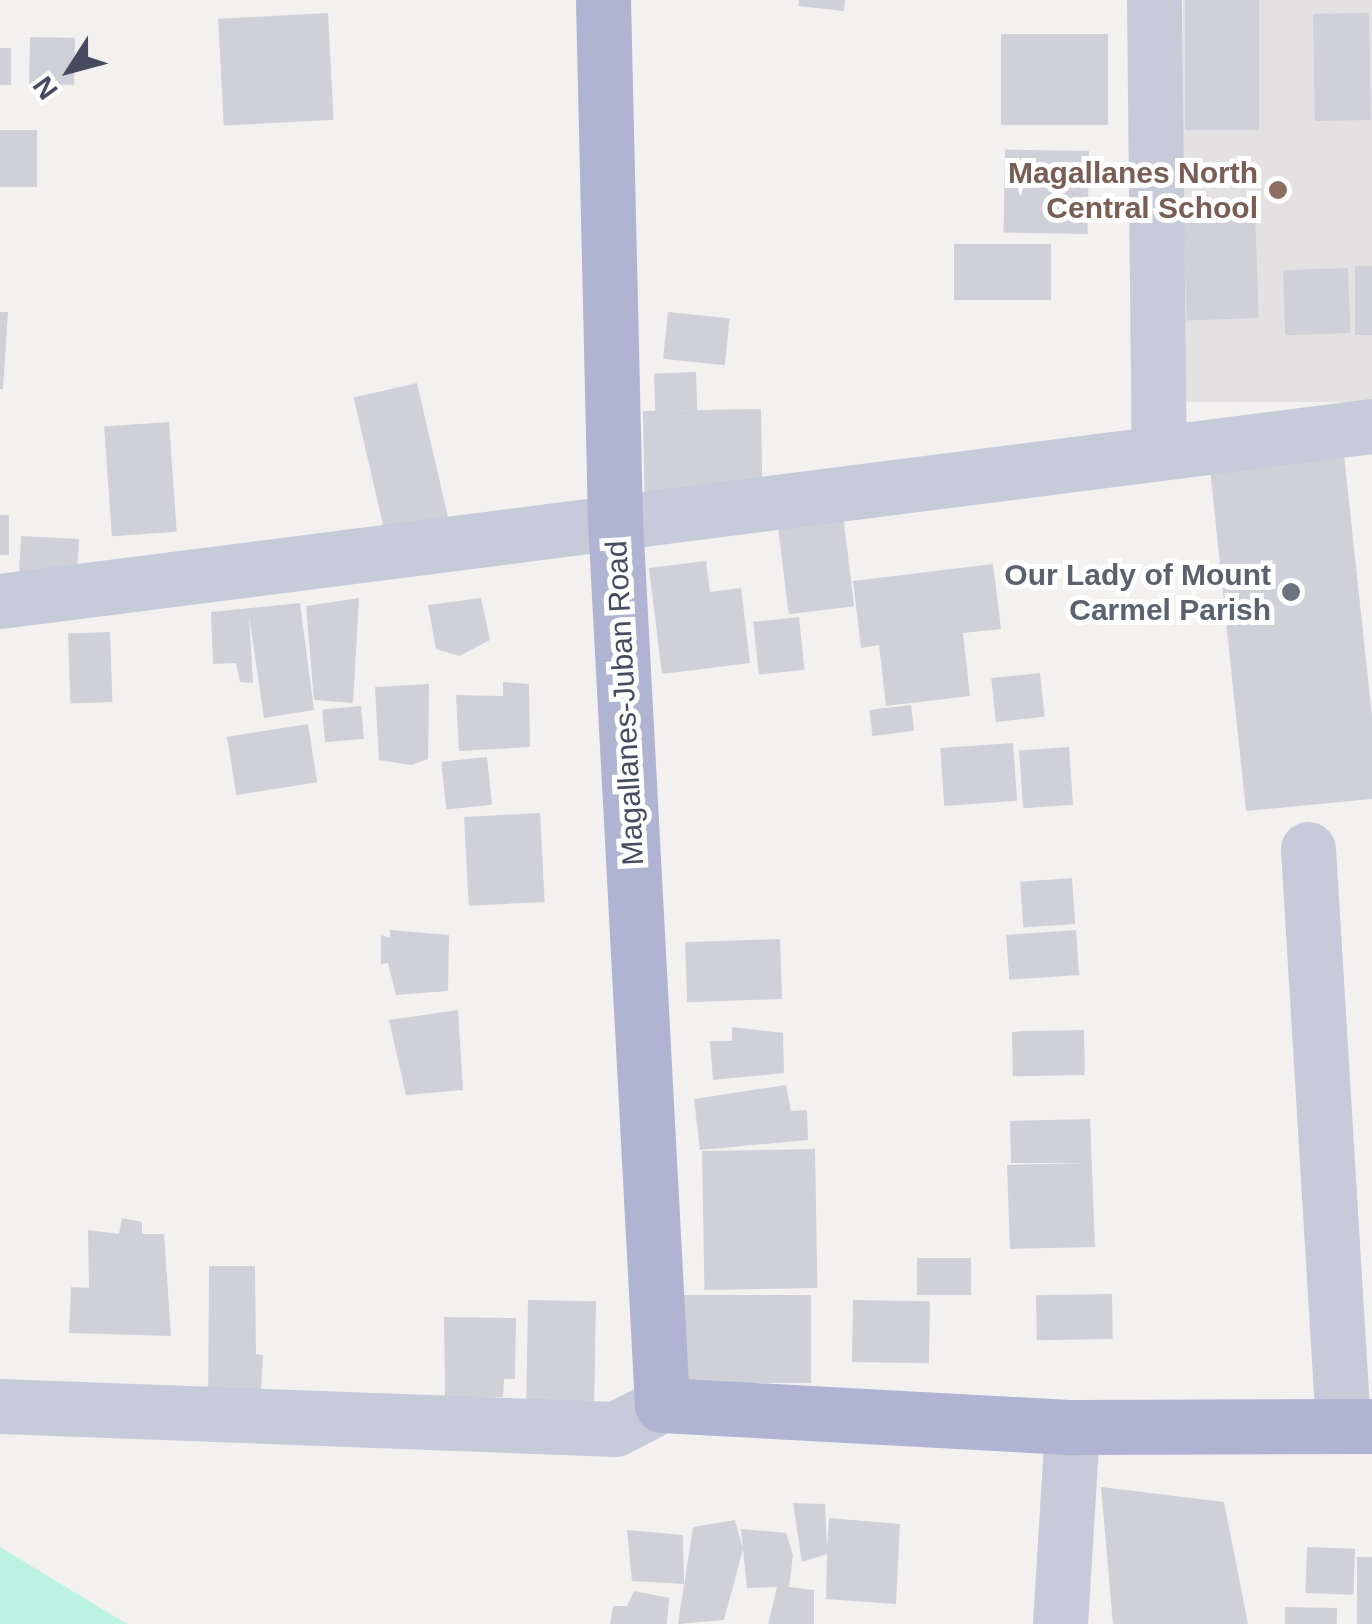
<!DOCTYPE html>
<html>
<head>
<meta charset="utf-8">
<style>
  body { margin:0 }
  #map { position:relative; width:1372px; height:1624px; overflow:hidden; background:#f3f1f0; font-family:Arial,sans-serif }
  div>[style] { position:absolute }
  .education>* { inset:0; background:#e4e1e2; transform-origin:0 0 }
  .green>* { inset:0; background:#bbf3e3 }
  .building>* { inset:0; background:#cfd0d8; transform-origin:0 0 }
  .minor>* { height:55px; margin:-27.5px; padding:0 27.5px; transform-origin:27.5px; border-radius:27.5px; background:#c6cad9 }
  .major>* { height:55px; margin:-27.5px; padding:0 27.5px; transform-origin:27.5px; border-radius:27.5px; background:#aeb4d1 }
  .dots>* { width:28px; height:28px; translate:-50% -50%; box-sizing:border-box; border:5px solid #fff; border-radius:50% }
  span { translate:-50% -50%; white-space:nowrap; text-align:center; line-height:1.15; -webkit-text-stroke:10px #fff; paint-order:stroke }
  .education-label { font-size:30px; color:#785e54; font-weight:700 }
  .right { translate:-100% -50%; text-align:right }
  .worship-label { font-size:30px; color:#5b616d; font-weight:700 }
  .street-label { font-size:30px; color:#464b60 }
  .north { position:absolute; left:20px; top:20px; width:100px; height:100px; -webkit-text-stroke:8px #fff; paint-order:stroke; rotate:234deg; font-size:28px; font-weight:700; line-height:40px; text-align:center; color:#464b60 }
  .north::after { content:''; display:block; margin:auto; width:35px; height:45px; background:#464b60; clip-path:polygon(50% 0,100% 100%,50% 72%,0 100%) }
</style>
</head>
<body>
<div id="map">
  <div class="education">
    <div style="left:1183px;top:0;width:189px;height:402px"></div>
  </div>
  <div class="green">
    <div style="clip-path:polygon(0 1547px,127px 1624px,0 1624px)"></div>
  </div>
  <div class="building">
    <div style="clip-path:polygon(799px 0,845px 0,844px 11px,798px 6px)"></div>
    <div style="left:1185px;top:0;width:74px;height:130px"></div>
    <div style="left:328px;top:13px;width:107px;height:110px;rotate:87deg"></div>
    <div style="left:1369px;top:13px;width:107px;height:56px;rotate:89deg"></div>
    <div style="left:1001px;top:34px;width:107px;height:91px"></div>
    <div style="left:30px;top:37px;width:45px;height:47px;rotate:1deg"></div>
    <div style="left:11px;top:48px;width:37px;height:11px;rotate:90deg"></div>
    <div style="left:0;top:130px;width:37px;height:57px"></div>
    <div style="left:1089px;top:151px;width:83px;height:84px;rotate:91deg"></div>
    <div style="left:1255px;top:211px;width:107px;height:72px;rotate:88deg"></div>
    <div style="left:1051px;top:244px;width:56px;height:97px;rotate:90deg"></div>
    <div style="left:1372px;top:266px;width:69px;height:17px;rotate:90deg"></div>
    <div style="left:1348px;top:268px;width:65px;height:65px;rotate:88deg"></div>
    <div style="clip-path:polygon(0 312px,8px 312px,3px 389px,0 389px)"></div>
    <div style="left:668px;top:312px;width:62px;height:47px;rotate:6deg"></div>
    <div style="left:696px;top:372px;width:38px;height:42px;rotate:88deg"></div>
    <div style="left:417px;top:383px;width:150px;height:65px;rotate:77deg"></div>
    <div style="left:761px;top:409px;width:86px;height:118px;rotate:89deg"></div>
    <div style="left:169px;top:422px;width:110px;height:65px;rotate:86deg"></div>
    <div style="clip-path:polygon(1344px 455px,1372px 716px,1372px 799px,1246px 811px,1210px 469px)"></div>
    <div style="left:0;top:515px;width:9px;height:40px"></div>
    <div style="left:843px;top:515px;width:92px;height:66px;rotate:83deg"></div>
    <div style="left:21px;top:536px;width:58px;height:40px;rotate:3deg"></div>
    <div style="clip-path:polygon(706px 561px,710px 592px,741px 588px,750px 663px,662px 674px,649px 568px)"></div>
    <div style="clip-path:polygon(993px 564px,1001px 629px,963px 633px,970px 696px,886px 706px,879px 645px,861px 648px,853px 581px)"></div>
    <div style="clip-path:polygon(359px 598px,353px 703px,314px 700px,306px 606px)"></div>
    <div style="clip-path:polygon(481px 598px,490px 640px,459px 656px,436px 649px,428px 605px)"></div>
    <div style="clip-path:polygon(300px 603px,314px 710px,264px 718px,249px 616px,253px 683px,240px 682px,236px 663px,213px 664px,211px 612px)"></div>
    <div style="left:799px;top:617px;width:53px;height:46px;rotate:84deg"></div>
    <div style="left:110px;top:632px;width:70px;height:42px;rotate:88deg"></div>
    <div style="left:1040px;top:673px;width:44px;height:49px;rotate:84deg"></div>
    <div style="clip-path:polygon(503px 682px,529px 684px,530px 747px,459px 751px,456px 695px,503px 696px)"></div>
    <div style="clip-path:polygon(429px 684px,428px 759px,411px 765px,379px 760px,375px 687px)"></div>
    <div style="left:911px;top:705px;width:26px;height:42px;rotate:83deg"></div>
    <div style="left:361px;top:706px;width:33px;height:39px;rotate:85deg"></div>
    <div style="left:308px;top:724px;width:59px;height:82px;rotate:81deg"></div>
    <div style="left:1013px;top:743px;width:58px;height:73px;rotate:86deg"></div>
    <div style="left:1069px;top:747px;width:58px;height:50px;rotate:86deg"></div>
    <div style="left:487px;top:757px;width:48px;height:46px;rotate:84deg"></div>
    <div style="left:540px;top:813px;width:89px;height:76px;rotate:87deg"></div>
    <div style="left:1072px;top:878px;width:46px;height:52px;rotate:86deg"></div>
    <div style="clip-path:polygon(390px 930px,449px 935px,448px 991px,396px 995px,388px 963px,381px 964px,381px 935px,390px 938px)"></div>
    <div style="left:1076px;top:930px;width:45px;height:70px;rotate:86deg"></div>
    <div style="left:780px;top:939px;width:60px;height:95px;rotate:88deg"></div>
    <div style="clip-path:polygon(458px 1010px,463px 1090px,406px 1095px,389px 1020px)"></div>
    <div style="clip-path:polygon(732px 1027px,783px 1033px,784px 1073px,713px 1080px,710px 1041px,732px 1041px)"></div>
    <div style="left:1084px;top:1030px;width:45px;height:72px;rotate:89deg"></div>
    <div style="clip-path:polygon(786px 1085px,791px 1111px,807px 1110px,808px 1140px,700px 1150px,694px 1099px)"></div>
    <div style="clip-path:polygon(1090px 1119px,1095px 1247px,1010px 1249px,1007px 1165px,1088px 1163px,1011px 1163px,1010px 1121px)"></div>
    <div style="left:815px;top:1149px;width:139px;height:113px;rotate:89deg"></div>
    <div style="clip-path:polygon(122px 1218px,142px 1222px,142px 1234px,164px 1234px,171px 1336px,69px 1333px,71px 1287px,89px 1288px,88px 1230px,119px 1234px)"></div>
    <div style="left:917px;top:1258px;width:54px;height:37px"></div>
    <div style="clip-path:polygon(209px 1266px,255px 1266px,256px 1354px,263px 1355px,259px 1425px,208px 1421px)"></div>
    <div style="left:1112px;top:1294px;width:45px;height:76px;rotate:89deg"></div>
    <div style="left:677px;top:1295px;width:134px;height:88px"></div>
    <div style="left:528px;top:1300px;width:68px;height:112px;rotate:1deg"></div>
    <div style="left:853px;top:1300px;width:77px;height:62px;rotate:1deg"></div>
    <div style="clip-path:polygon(444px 1317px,516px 1318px,515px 1379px,504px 1379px,503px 1397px,445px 1398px)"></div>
    <div style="clip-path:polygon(1101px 1487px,1224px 1502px,1248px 1624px,1113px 1624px)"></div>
    <div style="clip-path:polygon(793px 1503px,825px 1504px,827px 1548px,829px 1518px,900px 1524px,896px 1604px,826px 1599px,827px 1554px,802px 1562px)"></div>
    <div style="clip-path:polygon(735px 1520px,743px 1549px,741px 1529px,786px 1533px,793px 1555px,789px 1587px,814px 1590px,814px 1624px,768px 1624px,777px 1587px,747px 1588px,743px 1549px,724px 1620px,678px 1624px,693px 1527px)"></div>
    <div style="clip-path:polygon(627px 1530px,683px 1535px,684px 1584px,632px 1581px)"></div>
    <div style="left:1307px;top:1547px;width:48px;height:46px;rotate:2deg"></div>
    <div style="left:1357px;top:1557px;width:15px;height:67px"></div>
    <div style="clip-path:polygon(634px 1591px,669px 1598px,667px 1624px,610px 1624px,613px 1606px,627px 1606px)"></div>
    <div style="left:1285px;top:1607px;width:52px;height:17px;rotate:1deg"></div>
  </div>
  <div class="minor">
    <div style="left:1154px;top:0;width:452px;rotate:89.4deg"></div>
    <div style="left:0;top:601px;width:1383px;rotate:-7.27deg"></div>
    <div style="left:1308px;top:849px;width:578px;rotate:86.53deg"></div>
    <div style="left:0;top:1406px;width:615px;rotate:2.14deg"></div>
    <div style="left:615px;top:1429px;width:53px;rotate:-27.1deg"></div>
    <div style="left:1060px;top:1624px;width:197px;rotate:-86.5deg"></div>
  </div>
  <div class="major">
    <div style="left:603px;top:0;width:520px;rotate:88.68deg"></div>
    <div style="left:615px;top:520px;width:886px;rotate:86.96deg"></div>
    <div style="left:662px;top:1405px;width:411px;rotate:3.1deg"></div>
    <div style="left:1072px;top:1427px;width:300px;rotate:-0.2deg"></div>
  </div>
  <div class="dots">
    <div style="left:1278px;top:190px;background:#8d6e63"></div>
    <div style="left:1291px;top:592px;background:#6b7280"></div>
  </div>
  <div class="education-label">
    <span class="right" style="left:1258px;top:190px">Magallanes North<br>Central School</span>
  </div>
  <div class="worship-label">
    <span class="right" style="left:1271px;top:592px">Our Lady of Mount<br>Carmel Parish</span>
  </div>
  <div class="street-label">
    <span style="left:625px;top:703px;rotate:-93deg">Magallanes-Juban Road</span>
  </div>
  <div class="north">N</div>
</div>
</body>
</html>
